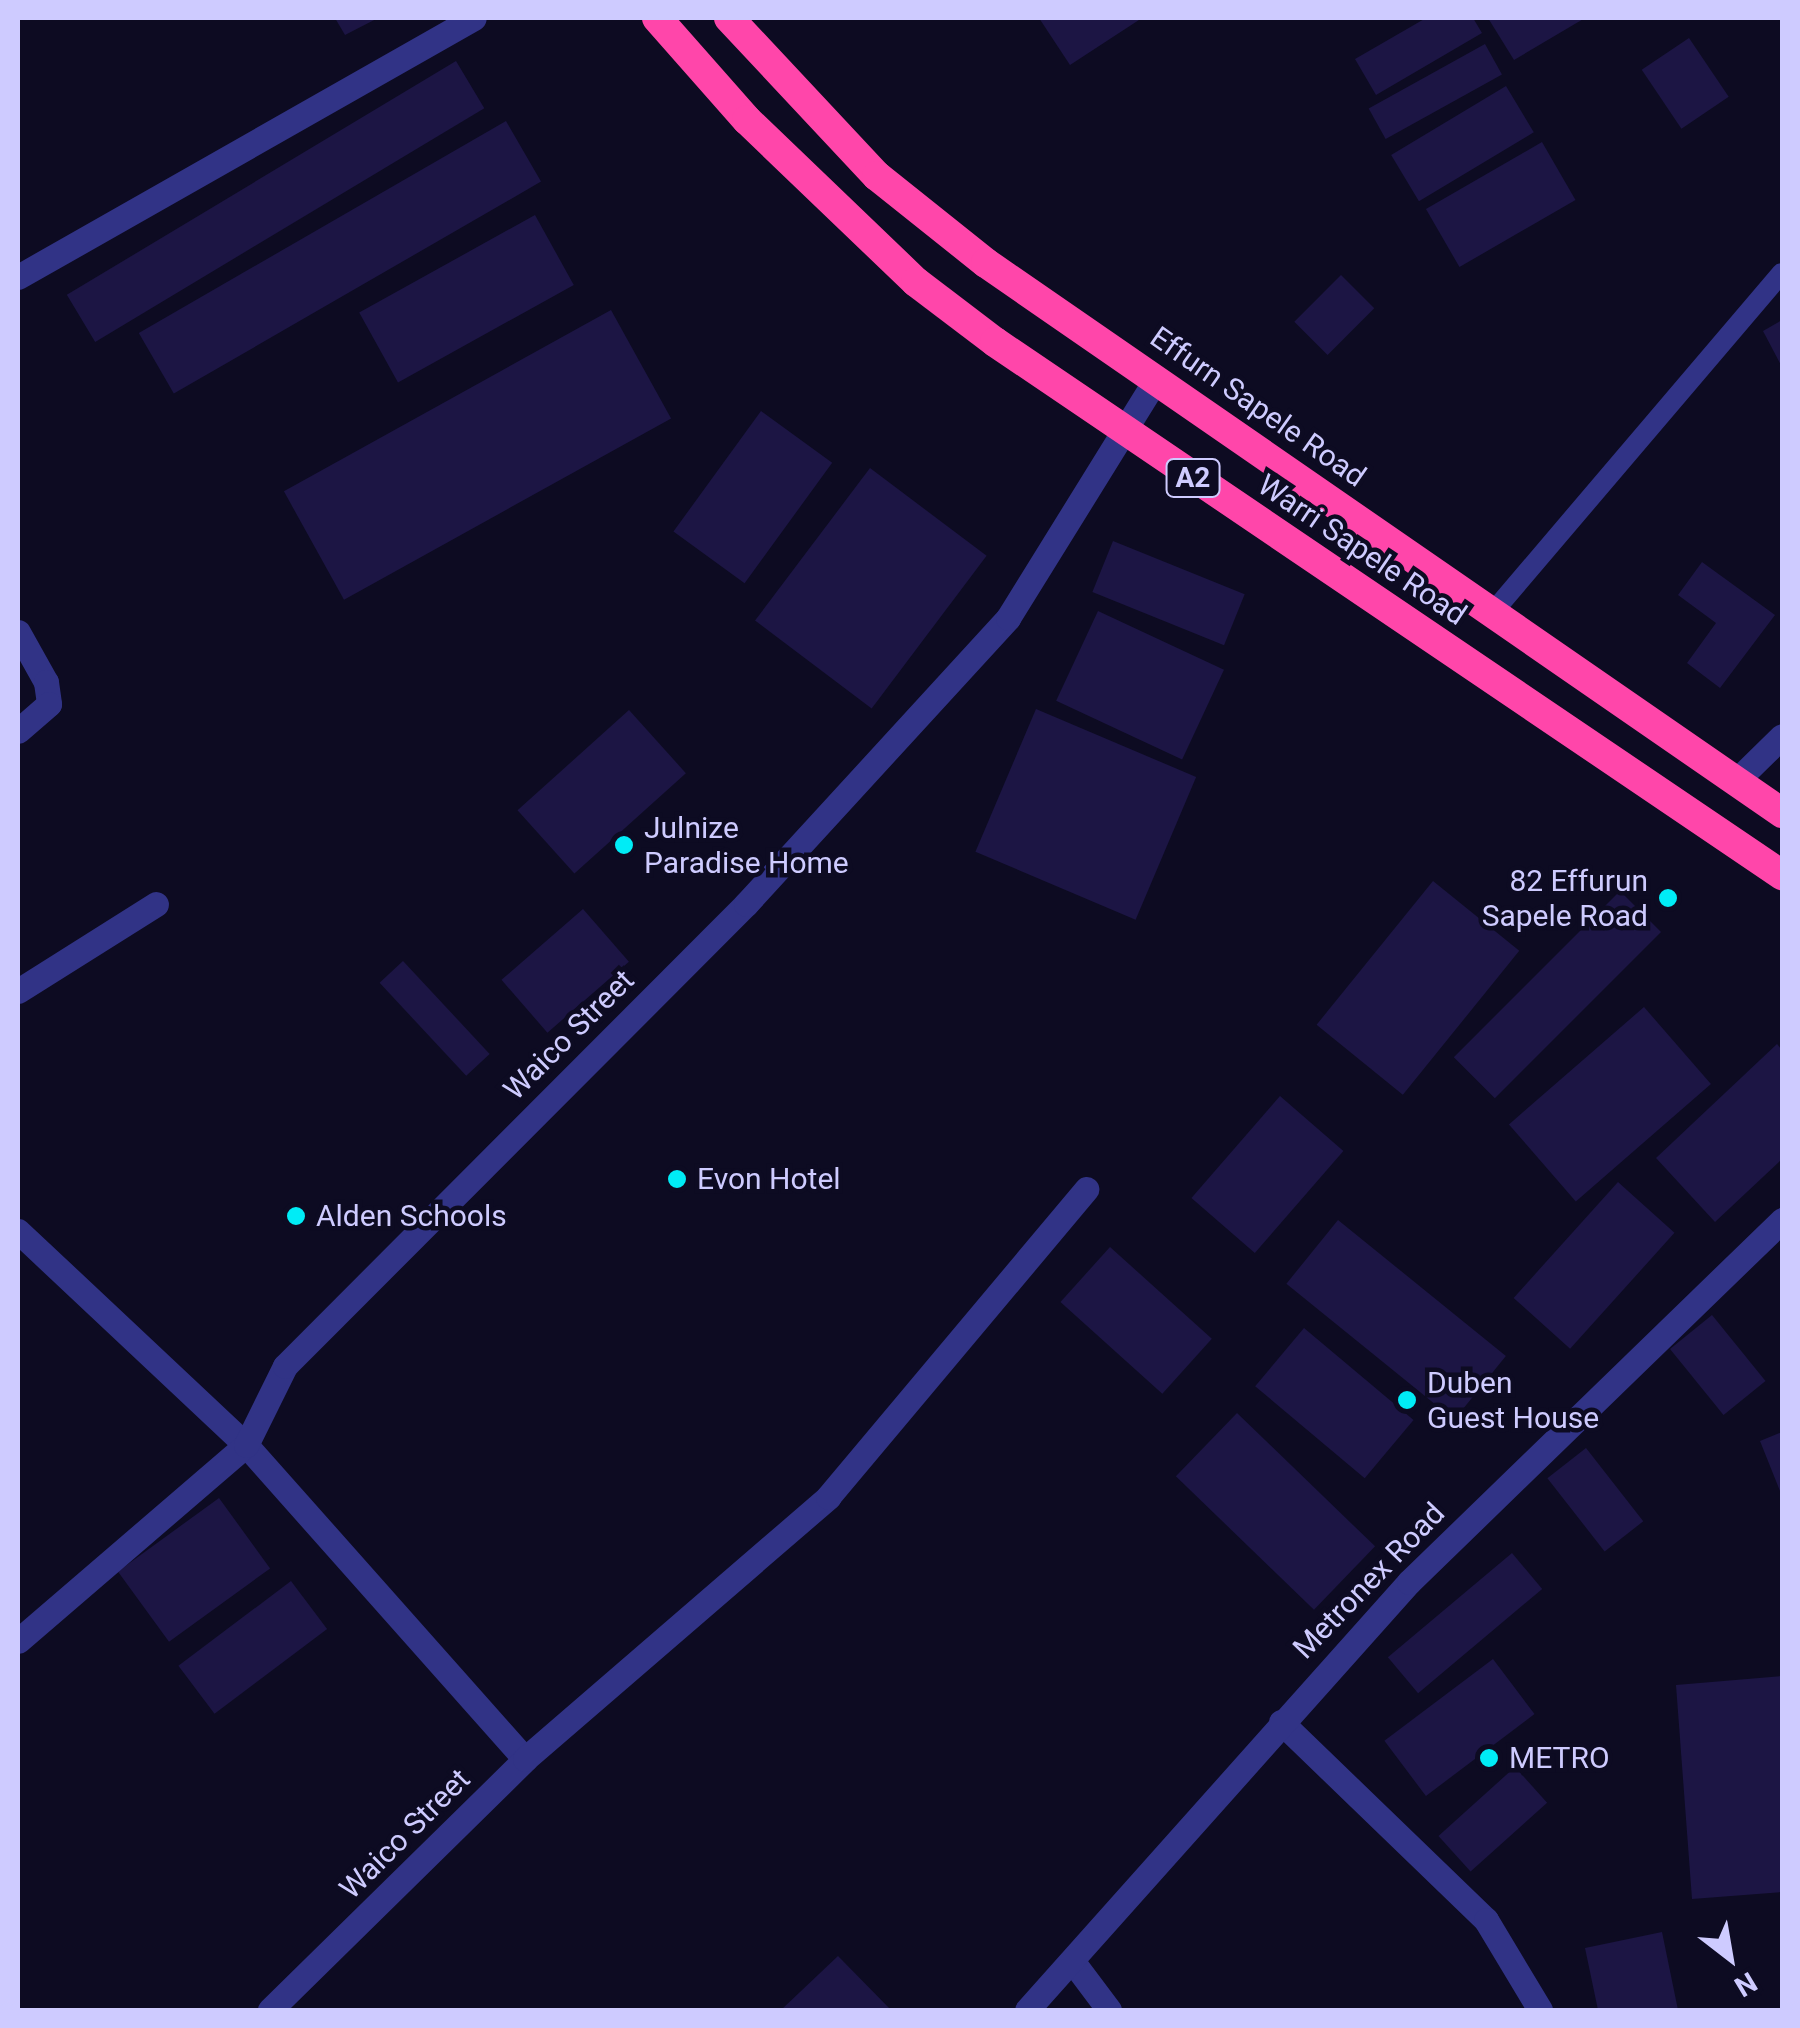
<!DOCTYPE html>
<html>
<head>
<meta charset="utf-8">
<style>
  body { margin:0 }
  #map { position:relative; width:1800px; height:2028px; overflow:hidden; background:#0d0b22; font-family:Roboto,sans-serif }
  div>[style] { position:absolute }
  .building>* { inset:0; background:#1c1544; transform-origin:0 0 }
  .lane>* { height:20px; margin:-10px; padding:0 10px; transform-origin:10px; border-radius:10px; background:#313386 }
  .street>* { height:25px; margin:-12.5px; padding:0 12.5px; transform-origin:12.5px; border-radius:12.5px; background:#313386 }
  .highway>* { height:30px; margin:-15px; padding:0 15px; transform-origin:15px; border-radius:15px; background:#ff46aa }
  .dots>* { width:28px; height:28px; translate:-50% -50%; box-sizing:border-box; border:5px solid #0d0b22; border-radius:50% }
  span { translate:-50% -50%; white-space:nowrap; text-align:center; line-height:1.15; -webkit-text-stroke:9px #0d0b22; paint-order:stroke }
  .shield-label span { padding:2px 8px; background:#0d0b22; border:2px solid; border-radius:8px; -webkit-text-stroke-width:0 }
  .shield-label { font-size:28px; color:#cecbff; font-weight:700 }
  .street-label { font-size:30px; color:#cecbff }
  .poi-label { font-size:30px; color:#cecbff }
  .left { translate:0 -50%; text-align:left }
  .right { translate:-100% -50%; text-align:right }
  .frame { position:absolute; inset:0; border:20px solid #cecbff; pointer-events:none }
  .north { position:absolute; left:1680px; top:1908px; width:100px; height:100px; -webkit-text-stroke:8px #0d0b22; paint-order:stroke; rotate:149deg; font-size:28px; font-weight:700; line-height:40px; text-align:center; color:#cecbff }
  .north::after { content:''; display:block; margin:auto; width:35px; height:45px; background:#cecbff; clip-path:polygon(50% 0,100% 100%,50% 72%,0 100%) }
</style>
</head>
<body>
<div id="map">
  <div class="building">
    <div style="clip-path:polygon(335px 18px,378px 18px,345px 35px)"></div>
    <div style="clip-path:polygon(1039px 18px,1142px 18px,1070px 65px)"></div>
    <div style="clip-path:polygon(1426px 18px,1473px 18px,1482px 33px,1376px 95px,1355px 59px)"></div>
    <div style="clip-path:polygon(1488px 18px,1585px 18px,1514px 60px)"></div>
    <div style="left:1689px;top:38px;width:71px;height:57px;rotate:56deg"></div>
    <div style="left:1485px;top:44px;width:35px;height:133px;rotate:61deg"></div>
    <div style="left:456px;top:61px;width:55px;height:454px;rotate:59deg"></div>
    <div style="left:1506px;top:86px;width:54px;height:134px;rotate:59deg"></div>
    <div style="left:506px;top:121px;width:70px;height:424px;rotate:60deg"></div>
    <div style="left:1542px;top:142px;width:67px;height:134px;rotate:60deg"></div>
    <div style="left:535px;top:215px;width:80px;height:201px;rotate:61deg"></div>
    <div style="left:1341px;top:275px;width:47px;height:66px;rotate:45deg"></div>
    <div style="left:611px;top:310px;width:124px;height:374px;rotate:61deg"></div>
    <div style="clip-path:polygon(1782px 320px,1782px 367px,1763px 331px)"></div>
    <div style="left:761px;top:411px;width:88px;height:149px;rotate:36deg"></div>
    <div style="left:870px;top:468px;width:146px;height:191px;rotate:37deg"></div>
    <div style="left:1113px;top:541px;width:142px;height:55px;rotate:22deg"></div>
    <div style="clip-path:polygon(1702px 562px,1775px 615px,1720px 688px,1687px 663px,1716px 623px,1678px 595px)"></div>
    <div style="left:1098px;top:611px;width:139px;height:99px;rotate:25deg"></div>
    <div style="left:1036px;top:709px;width:174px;height:155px;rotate:23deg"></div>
    <div style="left:629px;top:710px;width:85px;height:150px;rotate:48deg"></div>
    <div style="left:1433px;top:881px;width:111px;height:185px;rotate:39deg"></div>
    <div style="left:1620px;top:891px;width:58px;height:235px;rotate:45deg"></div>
    <div style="left:583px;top:909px;width:70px;height:108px;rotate:49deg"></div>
    <div style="left:403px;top:961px;width:127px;height:32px;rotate:47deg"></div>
    <div style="left:1644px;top:1007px;width:102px;height:179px;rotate:49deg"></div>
    <div style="clip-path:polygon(1777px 1044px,1782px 1050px,1782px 1159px,1715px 1222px,1656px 1158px)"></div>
    <div style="left:1280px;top:1096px;width:84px;height:135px;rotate:41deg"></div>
    <div style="left:1618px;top:1182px;width:76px;height:156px;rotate:42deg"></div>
    <div style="left:1338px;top:1220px;width:216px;height:82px;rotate:39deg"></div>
    <div style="left:1110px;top:1247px;width:137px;height:74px;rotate:42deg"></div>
    <div style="left:1712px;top:1315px;width:85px;height:54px;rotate:51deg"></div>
    <div style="left:1304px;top:1328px;width:143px;height:76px;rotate:40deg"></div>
    <div style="left:1237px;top:1413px;width:192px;height:88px;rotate:44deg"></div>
    <div style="clip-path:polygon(1782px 1432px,1782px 1496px,1760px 1441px)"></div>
    <div style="left:1586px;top:1448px;width:93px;height:49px;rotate:52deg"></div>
    <div style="left:219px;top:1498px;width:87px;height:125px;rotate:54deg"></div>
    <div style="left:1512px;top:1553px;width:47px;height:162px;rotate:50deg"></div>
    <div style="left:291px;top:1581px;width:60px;height:141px;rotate:53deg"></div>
    <div style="left:1493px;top:1659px;width:69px;height:136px;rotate:53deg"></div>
    <div style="clip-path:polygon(1782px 1676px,1782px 1892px,1692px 1899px,1676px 1685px)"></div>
    <div style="left:1515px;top:1767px;width:48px;height:103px;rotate:48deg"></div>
    <div style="clip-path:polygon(1662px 1932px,1678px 2010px,1598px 2010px,1585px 1948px)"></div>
    <div style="clip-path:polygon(838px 1956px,891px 2010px,781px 2010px)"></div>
  </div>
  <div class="lane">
    <div style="left:1493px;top:612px;width:445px;rotate:-49.6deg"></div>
  </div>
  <div class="street">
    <div style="left:18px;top:277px;width:524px;rotate:-29.6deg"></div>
    <div style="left:18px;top:632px;width:57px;rotate:60.8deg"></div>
    <div style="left:46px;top:682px;width:22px;rotate:82deg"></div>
    <div style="left:49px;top:704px;width:41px;rotate:138.9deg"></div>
    <div style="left:1736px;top:781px;width:64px;rotate:-44.4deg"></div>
    <div style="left:18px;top:991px;width:163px;rotate:-32.2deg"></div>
    <div style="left:18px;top:1231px;width:313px;rotate:43.2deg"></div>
    <div style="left:246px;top:1445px;width:420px;rotate:48.4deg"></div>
    <div style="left:18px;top:1641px;width:301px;rotate:-40.7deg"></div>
    <div style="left:246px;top:1445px;width:88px;rotate:-63.7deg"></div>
    <div style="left:285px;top:1366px;width:653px;rotate:-45.06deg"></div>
    <div style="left:746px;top:904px;width:388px;rotate:-47.5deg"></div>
    <div style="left:1008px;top:618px;width:281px;rotate:-58.2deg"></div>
    <div style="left:1281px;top:1722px;width:285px;rotate:44deg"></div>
    <div style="left:1486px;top:1920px;width:105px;rotate:59deg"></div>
    <div style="left:1073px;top:1962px;width:60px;rotate:53.1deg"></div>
    <div style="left:270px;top:2010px;width:358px;rotate:-44.5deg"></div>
    <div style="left:525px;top:1759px;width:401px;rotate:-40.8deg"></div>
    <div style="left:828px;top:1497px;width:402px;rotate:-50deg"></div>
    <div style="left:1027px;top:2010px;width:574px;rotate:-48.25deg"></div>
    <div style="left:1409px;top:1582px;width:520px;rotate:-44.14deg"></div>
  </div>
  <div class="highway">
    <div style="left:657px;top:18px;width:136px;rotate:48.6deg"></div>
    <div style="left:747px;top:120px;width:234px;rotate:43.8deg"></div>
    <div style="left:916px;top:282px;width:99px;rotate:37.2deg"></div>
    <div style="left:995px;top:342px;width:951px;rotate:34.11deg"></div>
    <div style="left:729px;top:18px;width:216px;rotate:46.9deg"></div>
    <div style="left:877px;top:176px;width:139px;rotate:38.6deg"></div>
    <div style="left:986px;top:263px;width:968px;rotate:34.64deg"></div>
  </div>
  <div class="dots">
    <div style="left:624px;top:845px;background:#00ecf6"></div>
    <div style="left:1668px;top:898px;background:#00ecf6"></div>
    <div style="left:677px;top:1179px;background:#00ecf6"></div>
    <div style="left:296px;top:1216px;background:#00ecf6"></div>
    <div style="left:1407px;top:1400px;background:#00ecf6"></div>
    <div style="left:1489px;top:1758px;background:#00ecf6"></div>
  </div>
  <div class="shield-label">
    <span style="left:1193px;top:478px">A2</span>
  </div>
  <div class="street-label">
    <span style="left:1258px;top:407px;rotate:35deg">Effurn Sapele Road</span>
    <span style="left:1362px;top:550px;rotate:34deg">Warri Sapele Road</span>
    <span style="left:569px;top:1035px;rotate:-45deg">Waico Street</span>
    <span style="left:1369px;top:1581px;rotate:-46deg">Metronex Road</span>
    <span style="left:405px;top:1834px;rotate:-45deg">Waico Street</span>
  </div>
  <div class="poi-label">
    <span class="left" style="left:644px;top:845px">Julnize<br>Paradise Home</span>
    <span class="right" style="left:1648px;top:898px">82 Effurun<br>Sapele Road</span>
    <span class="left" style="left:697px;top:1179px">Evon Hotel</span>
    <span class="left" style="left:316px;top:1216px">Alden Schools</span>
    <span class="left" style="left:1427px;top:1400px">Duben<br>Guest House</span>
    <span class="left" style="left:1509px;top:1758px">METRO</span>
  </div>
  <div class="frame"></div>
  <div class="north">N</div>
</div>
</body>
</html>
